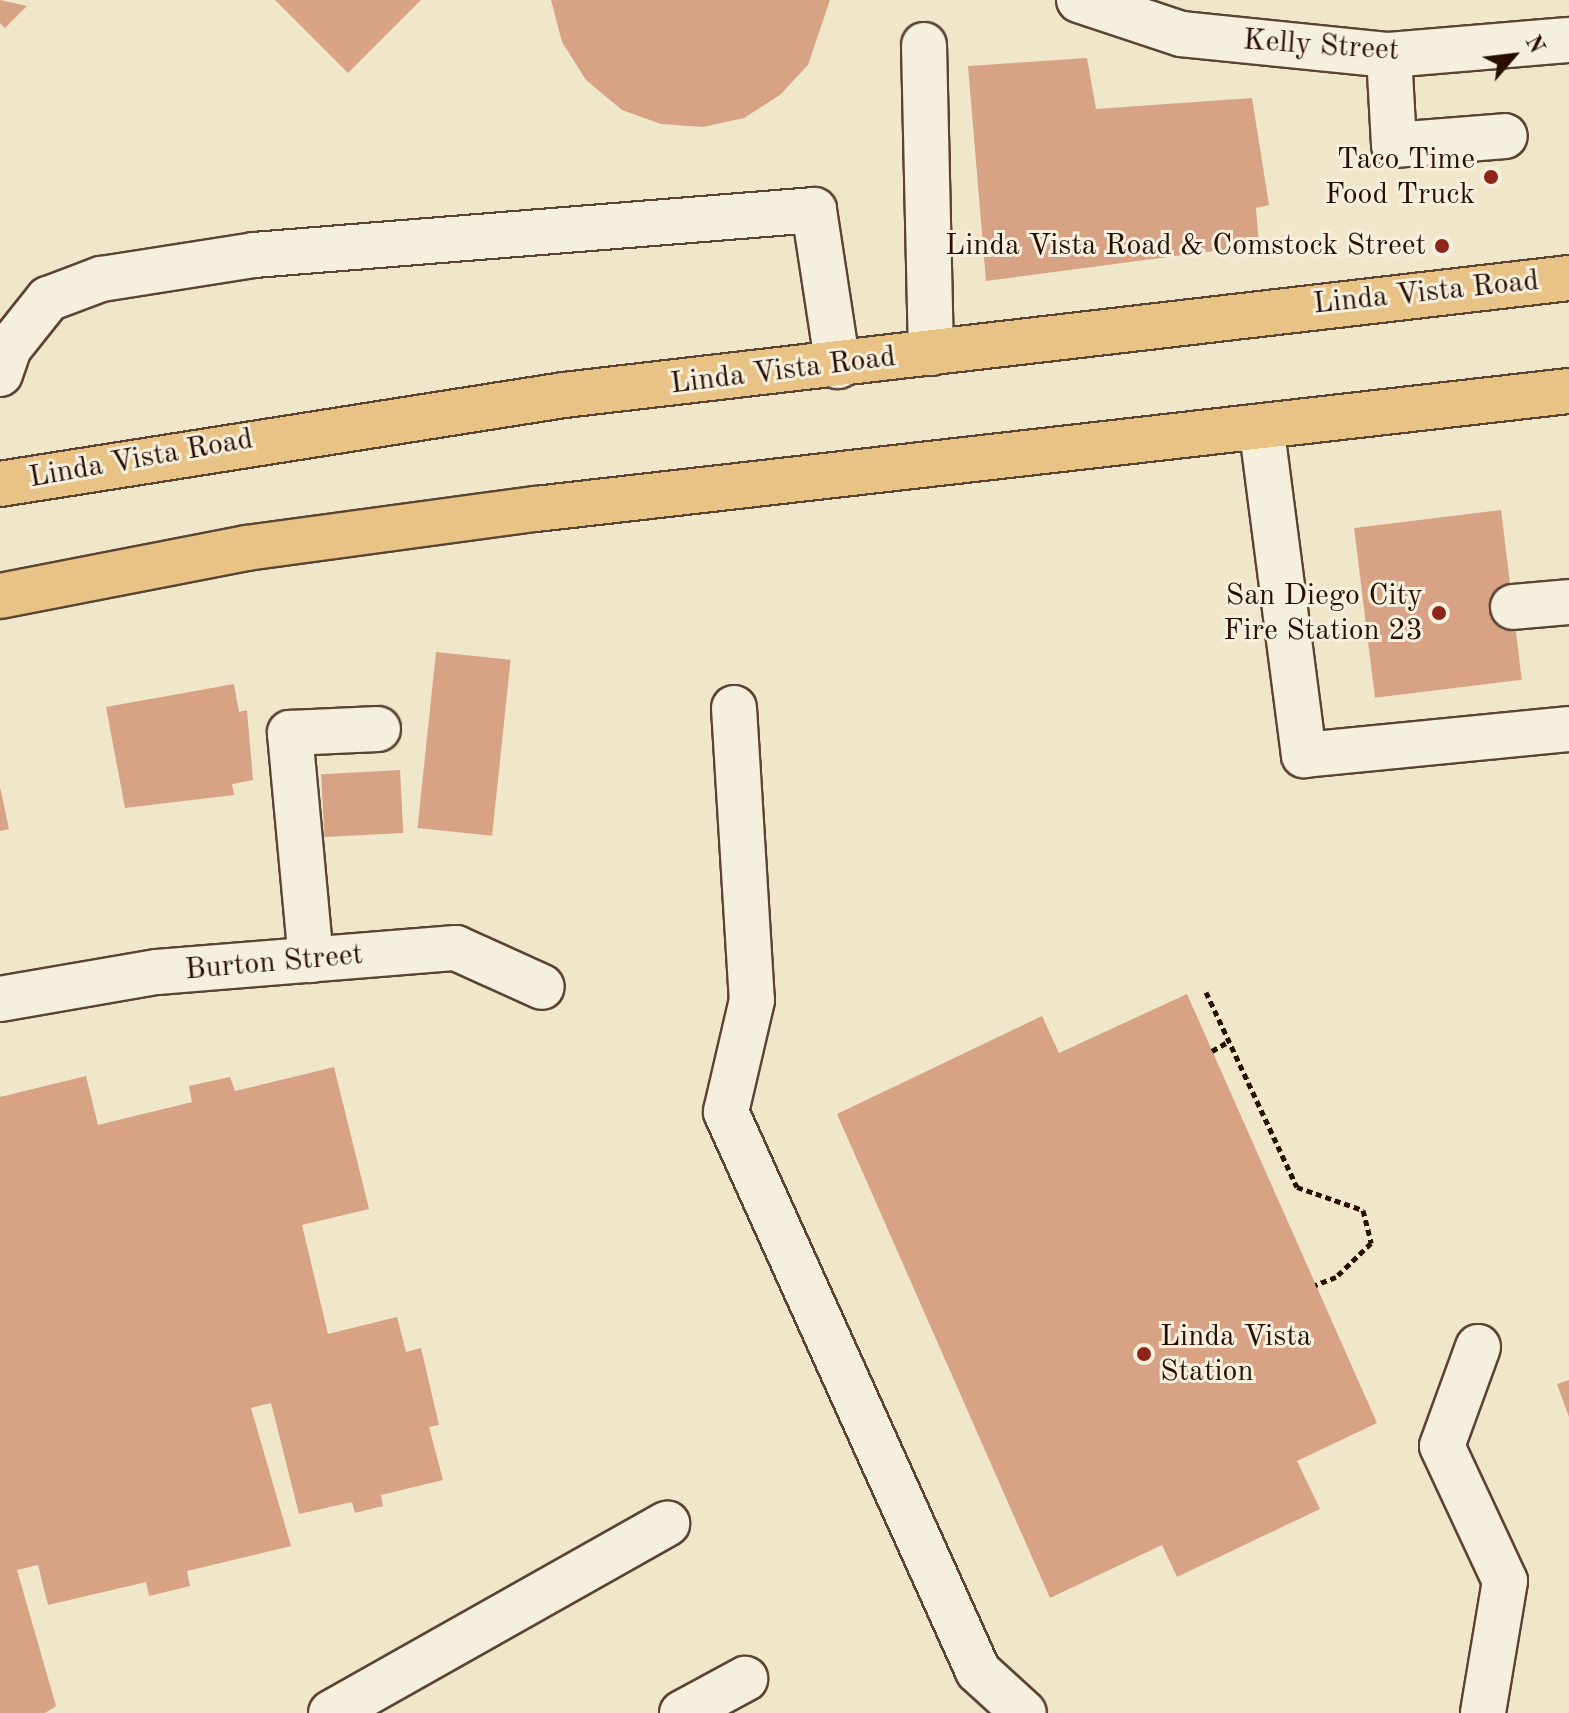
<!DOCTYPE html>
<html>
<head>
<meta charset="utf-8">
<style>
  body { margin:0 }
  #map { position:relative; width:1569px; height:1713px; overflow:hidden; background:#f0e6ca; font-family:"Old Standard TT",serif }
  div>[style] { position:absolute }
  .building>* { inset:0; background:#d7a384; transform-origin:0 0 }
  .path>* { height:5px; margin-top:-2.5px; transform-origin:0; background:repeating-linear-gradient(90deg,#290e01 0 6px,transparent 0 10px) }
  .roads { filter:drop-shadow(2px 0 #5b4433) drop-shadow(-2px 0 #5b4433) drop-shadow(0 2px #5b4433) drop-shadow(0 -2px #5b4433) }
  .minor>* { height:44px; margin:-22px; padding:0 22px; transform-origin:22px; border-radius:22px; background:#f5efdd }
  .major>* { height:44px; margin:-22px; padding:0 22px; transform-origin:22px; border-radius:22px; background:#e8c385 }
  .dots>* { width:22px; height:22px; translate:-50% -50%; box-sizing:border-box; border:4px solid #f5efdd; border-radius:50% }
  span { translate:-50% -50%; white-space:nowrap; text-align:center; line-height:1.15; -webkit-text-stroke:6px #f5efdd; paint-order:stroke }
  .street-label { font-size:30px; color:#290e01 }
  .poi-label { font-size:30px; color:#290e01 }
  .right { translate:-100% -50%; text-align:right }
  .left { translate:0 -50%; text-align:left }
  .north { position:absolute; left:1473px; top:16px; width:80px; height:80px; -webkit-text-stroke:6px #f5efdd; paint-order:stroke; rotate:62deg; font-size:22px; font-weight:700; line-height:32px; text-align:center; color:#290e01 }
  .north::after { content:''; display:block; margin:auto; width:28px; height:36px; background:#290e01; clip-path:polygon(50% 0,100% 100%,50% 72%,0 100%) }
</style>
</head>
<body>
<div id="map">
  <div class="building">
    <div style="clip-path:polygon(0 0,27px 6px,5px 28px,0 23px)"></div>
    <div style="clip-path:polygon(275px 0,421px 0,348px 73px)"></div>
    <div style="clip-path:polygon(551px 0,830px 0,808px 65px,780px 95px,744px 118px,703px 127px,661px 124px,622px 110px,586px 80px,562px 42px)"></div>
    <div style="clip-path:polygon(1087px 58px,1096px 109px,1252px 98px,1269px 205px,1256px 208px,1259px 245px,986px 281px,968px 66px)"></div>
    <div style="left:1501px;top:510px;width:171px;height:148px;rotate:83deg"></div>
    <div style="left:436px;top:652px;width:75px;height:177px;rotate:6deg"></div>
    <div style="clip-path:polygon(234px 684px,239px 712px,247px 710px,253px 780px,232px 784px,234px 795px,125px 808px,106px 707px)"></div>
    <div style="left:400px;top:770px;width:63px;height:79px;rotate:87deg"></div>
    <div style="clip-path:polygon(0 787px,9px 829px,0 831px)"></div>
    <div style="clip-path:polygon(1187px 994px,1377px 1423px,1297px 1461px,1320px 1509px,1177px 1577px,1162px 1545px,1050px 1598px,837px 1114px,1042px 1016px,1059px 1053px)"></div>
    <div style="clip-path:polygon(334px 1067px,369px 1209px,302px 1225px,328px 1334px,397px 1317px,406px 1352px,421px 1348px,439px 1425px,429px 1427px,443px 1480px,381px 1495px,383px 1506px,355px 1513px,352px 1502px,299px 1514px,271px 1403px,251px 1408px,291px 1546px,187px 1571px,190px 1586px,149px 1596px,146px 1582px,48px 1605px,38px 1565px,17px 1570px,56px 1706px,45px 1713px,0 1713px,0 1097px,86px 1076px,98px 1125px,192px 1102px,189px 1086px,230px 1077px,235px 1091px)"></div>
    <div style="clip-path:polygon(1569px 1380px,1569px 1417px,1557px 1384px)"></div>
  </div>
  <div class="path">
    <div style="left:1206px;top:992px;width:215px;rotate:65deg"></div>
    <div style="left:1297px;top:1187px;width:70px;rotate:19.2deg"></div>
    <div style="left:1363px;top:1210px;width:34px;rotate:76deg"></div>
    <div style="left:1371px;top:1243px;width:49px;rotate:135.8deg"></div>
    <div style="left:1336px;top:1277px;width:22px;rotate:159deg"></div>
    <div style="left:1212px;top:1051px;width:20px;rotate:-30deg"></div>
  </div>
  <div class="roads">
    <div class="minor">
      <div style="left:1079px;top:0;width:108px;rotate:18.4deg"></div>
      <div style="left:1181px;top:34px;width:209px;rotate:5.8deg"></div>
      <div style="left:1389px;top:55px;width:181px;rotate:-4.8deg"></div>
      <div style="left:924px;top:45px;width:308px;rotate:88.7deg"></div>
      <div style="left:1389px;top:55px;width:90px;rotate:86.8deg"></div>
      <div style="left:1394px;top:145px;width:111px;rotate:-4.6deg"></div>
      <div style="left:0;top:374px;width:28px;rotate:-71deg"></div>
      <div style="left:9px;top:348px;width:63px;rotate:-51.5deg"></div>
      <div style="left:48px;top:299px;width:57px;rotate:-20.7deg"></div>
      <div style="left:101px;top:279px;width:155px;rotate:-8.9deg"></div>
      <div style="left:254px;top:255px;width:562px;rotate:-4.59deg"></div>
      <div style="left:814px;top:210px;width:158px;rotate:81.3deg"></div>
      <div style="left:1262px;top:432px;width:326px;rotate:82.6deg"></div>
      <div style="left:1304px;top:755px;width:266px;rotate:-5.6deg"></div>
      <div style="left:1513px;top:607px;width:56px;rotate:-5.1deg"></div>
      <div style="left:734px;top:708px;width:293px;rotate:86.5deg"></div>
      <div style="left:752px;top:1000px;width:115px;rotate:103.1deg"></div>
      <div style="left:726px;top:1112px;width:613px;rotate:65.73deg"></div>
      <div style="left:978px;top:1671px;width:62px;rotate:42.4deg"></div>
      <div style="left:311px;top:960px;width:228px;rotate:-95.3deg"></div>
      <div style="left:290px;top:733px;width:88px;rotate:-2.6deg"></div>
      <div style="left:0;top:999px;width:159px;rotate:-9.8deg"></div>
      <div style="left:157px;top:972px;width:300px;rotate:-4.6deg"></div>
      <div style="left:456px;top:948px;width:94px;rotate:24.4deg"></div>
      <div style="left:1478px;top:1347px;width:105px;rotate:110deg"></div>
      <div style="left:1442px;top:1446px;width:149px;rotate:65deg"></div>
      <div style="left:1505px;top:1581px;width:134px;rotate:99.5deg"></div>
      <div style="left:331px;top:1713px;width:386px;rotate:-29.4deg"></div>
      <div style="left:682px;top:1713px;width:72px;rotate:-28.4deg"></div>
    </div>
    <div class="major">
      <div style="left:0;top:484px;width:571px;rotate:-8.97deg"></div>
      <div style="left:564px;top:395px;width:1012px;rotate:-6.64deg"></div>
      <div style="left:0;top:596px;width:251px;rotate:-11deg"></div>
      <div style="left:246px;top:548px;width:293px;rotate:-7.7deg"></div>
      <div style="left:536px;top:509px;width:1040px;rotate:-6.52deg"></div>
    </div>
  </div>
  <div class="dots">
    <div style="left:1491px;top:177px;background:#8f2418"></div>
    <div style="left:1442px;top:246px;background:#8f2418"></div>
    <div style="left:1439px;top:613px;background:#8f2418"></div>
    <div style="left:1144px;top:1354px;background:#8f2418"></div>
  </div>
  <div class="street-label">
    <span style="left:1321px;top:46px;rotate:4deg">Kelly Street</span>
    <span style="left:1426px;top:293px;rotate:-6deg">Linda Vista Road</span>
    <span style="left:783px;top:371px;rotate:-7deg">Linda Vista Road</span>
    <span style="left:141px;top:459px;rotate:-10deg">Linda Vista Road</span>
    <span style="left:274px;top:963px;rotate:-5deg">Burton Street</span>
  </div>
  <div class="poi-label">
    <span class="right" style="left:1475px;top:177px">Taco Time<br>Food Truck</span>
    <span class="right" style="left:1426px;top:246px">Linda Vista Road &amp; Comstock Street</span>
    <span class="right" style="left:1423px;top:613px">San Diego City<br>Fire Station 23</span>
    <span class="left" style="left:1160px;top:1354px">Linda Vista<br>Station</span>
  </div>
  <div class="north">N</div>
</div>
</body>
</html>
